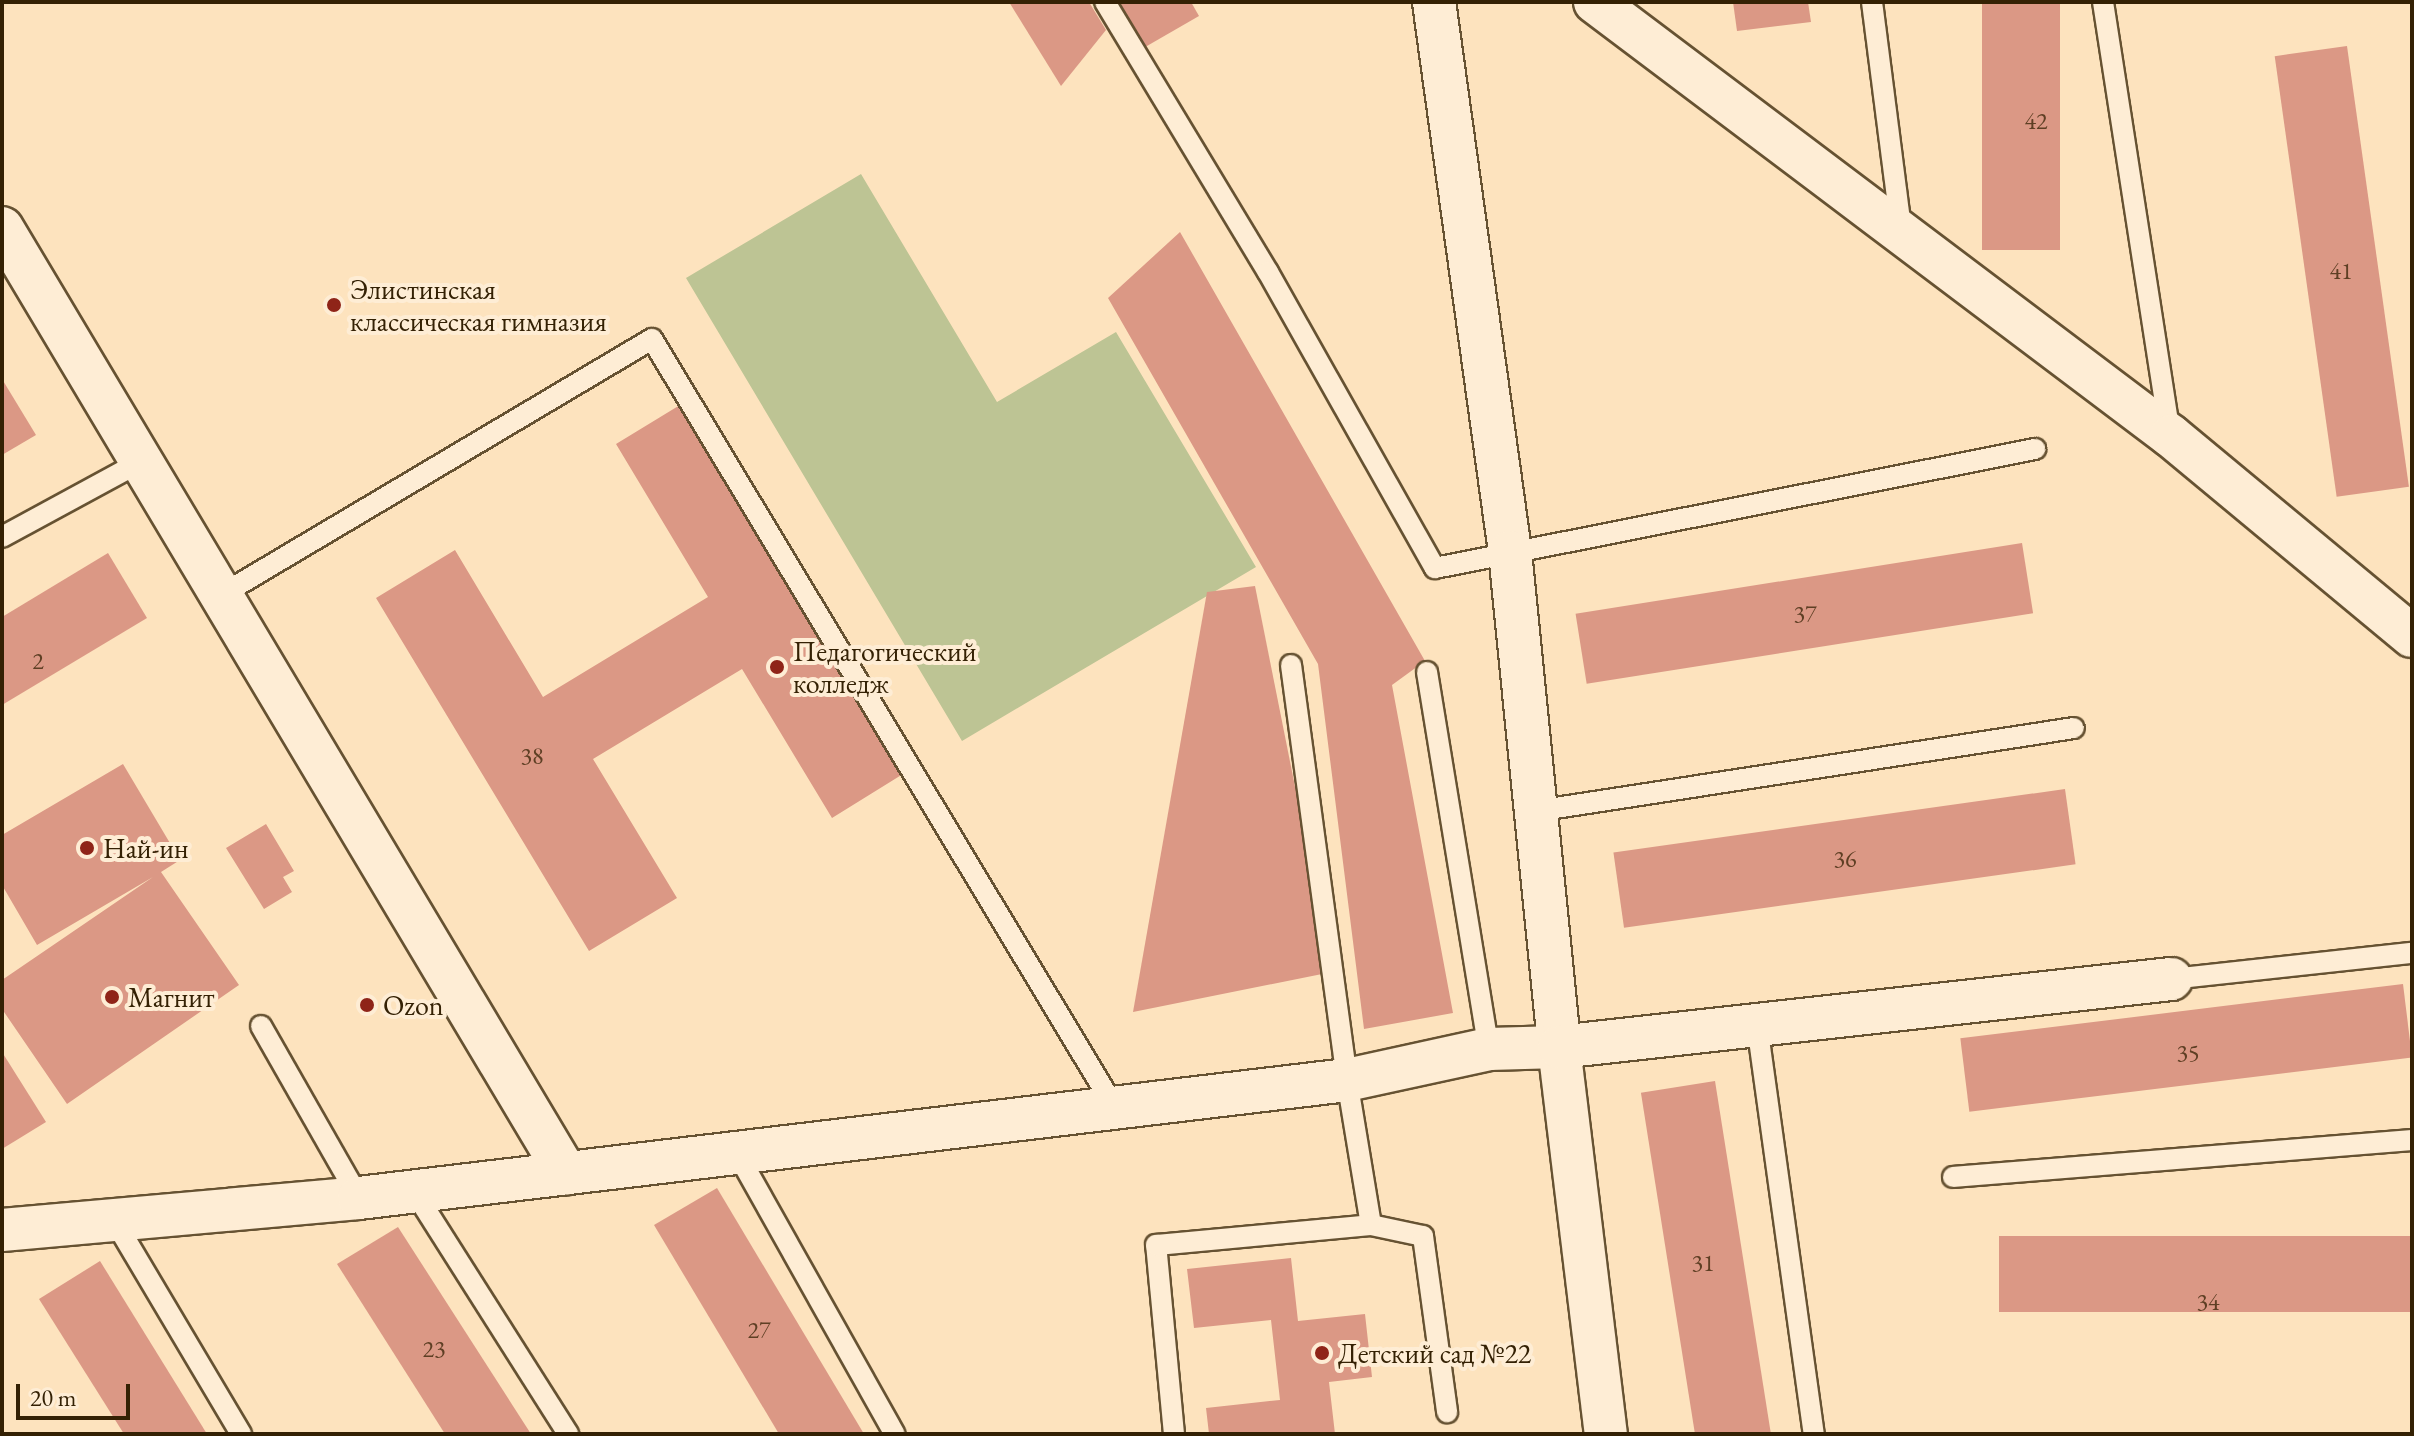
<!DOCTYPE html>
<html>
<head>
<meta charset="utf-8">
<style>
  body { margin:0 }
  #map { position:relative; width:2414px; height:1436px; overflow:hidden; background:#fde3be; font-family:"EB Garamond",serif }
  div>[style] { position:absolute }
  .green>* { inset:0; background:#bdc494 }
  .building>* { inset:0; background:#db9885; transform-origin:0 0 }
  .roads { filter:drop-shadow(2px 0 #665232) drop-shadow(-2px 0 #665232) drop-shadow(0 2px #665232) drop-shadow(0 -2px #665232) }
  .service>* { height:20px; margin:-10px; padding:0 10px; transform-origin:10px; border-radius:10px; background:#feedd5 }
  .minor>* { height:42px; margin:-21px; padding:0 21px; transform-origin:21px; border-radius:21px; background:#feedd5 }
  .dots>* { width:22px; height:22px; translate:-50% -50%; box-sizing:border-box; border:4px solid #feedd5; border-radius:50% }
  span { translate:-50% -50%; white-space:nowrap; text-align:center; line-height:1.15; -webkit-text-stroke:8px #feedd5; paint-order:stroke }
  .number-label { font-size:24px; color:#5e3f24 }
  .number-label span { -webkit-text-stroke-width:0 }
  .poi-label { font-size:28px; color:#342104 }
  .left { translate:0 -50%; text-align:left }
  .frame { position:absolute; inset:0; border:4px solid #342104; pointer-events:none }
  .scale { position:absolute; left:16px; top:1384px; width:114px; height:36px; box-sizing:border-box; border:4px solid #342104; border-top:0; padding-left:10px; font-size:24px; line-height:28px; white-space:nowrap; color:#342104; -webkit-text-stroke:6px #feedd5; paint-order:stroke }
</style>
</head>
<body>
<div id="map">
  <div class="green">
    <div style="clip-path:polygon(861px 174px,997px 402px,1116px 332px,1256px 567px,962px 741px,686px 278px)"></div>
  </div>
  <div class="building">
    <div style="clip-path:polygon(1009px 2px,1089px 2px,1106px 30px,1061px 86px)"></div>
    <div style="clip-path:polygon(1112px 2px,1191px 2px,1199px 16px,1140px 50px)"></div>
    <div style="clip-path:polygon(1733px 2px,1808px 2px,1811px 22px,1737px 31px)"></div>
    <div style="left:1982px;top:2px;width:78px;height:248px"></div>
    <div style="left:2347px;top:46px;width:445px;height:73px;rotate:82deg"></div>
    <div style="clip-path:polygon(1180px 232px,1425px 661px,1392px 685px,1453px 1013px,1364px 1029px,1318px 664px,1108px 298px)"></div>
    <div style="clip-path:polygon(2px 379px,36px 435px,2px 455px)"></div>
    <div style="clip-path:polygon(680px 405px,903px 774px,832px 818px,742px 669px,593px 759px,677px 898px,589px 951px,376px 598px,455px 550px,543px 697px,708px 597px,616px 444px)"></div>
    <div style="left:2022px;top:543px;width:71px;height:452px;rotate:81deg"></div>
    <div style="clip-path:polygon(108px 553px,147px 618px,2px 705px,2px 617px)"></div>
    <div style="clip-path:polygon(1255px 586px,1332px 972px,1133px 1012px,1207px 592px)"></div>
    <div style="clip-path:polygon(123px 764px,180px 860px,161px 872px,239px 985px,67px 1104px,2px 1009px,2px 980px,153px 877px,37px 945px,2px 885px,2px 835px)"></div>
    <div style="left:2065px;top:789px;width:76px;height:456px;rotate:82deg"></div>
    <div style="clip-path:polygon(266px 824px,294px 871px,283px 877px,292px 892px,264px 909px,226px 848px)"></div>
    <div style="left:2403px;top:984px;width:74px;height:446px;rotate:83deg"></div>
    <div style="clip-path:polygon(2px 1052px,46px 1122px,2px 1149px)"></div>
    <div style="left:1715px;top:1081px;width:357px;height:75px;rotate:81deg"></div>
    <div style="clip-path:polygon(717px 1188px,864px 1434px,779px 1434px,654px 1225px)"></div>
    <div style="clip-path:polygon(398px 1227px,531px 1434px,445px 1434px,337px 1264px)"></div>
    <div style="left:2412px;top:1236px;width:76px;height:413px;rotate:90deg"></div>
    <div style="clip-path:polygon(1291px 1258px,1298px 1321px,1365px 1314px,1372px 1377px,1329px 1382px,1335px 1434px,1209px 1434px,1206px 1408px,1280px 1400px,1271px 1320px,1194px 1328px,1187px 1269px)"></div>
    <div style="clip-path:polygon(100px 1261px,207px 1434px,124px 1434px,39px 1299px)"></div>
  </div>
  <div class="roads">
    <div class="service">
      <div style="left:1105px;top:2px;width:315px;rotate:58.9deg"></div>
      <div style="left:1268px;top:272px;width:340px;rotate:60.6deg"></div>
      <div style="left:1435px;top:568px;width:612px;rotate:-11.22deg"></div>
      <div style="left:1872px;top:2px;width:228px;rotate:82.7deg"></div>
      <div style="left:2103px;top:2px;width:436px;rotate:81.2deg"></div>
      <div style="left:2px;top:537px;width:159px;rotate:-28.5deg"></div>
      <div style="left:221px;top:595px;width:501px;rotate:-30.71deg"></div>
      <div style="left:652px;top:339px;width:898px;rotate:58.95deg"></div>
      <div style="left:1291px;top:665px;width:419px;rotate:82.3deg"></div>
      <div style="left:1347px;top:1080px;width:147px;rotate:80.6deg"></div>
      <div style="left:1371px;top:1225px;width:53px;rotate:11.9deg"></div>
      <div style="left:1423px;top:1236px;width:178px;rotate:82.2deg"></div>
      <div style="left:1427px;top:672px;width:382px;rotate:80.7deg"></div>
      <div style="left:1536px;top:811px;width:544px;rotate:-8.77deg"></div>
      <div style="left:2171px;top:979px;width:242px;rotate:-6.2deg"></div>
      <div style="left:1757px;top:1025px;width:413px;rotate:82.1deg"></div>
      <div style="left:261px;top:1026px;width:198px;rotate:60.3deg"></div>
      <div style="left:737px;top:1153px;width:322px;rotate:60.7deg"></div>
      <div style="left:1953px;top:1177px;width:460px;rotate:-4.6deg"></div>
      <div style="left:414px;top:1191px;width:288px;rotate:57.6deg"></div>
      <div style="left:114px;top:1220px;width:249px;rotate:59.3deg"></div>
      <div style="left:1174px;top:1434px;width:190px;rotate:-95.4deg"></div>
      <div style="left:1156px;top:1245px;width:216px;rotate:-5.3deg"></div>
    </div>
    <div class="minor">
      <div style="left:1434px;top:2px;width:555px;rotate:82.13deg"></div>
      <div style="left:1510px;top:552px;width:497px;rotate:84.3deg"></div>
      <div style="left:1559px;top:1047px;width:390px;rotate:83.1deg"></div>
      <div style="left:1595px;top:2px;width:721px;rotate:37deg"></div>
      <div style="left:2171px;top:436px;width:313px;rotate:39.7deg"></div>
      <div style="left:2px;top:228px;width:1101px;rotate:59.17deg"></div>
      <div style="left:2px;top:1230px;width:358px;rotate:-5.1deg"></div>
      <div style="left:359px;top:1198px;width:995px;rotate:-6.81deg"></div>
      <div style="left:1347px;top:1080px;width:145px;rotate:-12.3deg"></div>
      <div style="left:1489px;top:1049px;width:70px;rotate:-1.6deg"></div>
      <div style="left:1559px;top:1047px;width:616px;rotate:-6.34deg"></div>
    </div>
  </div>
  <div class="dots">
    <div style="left:334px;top:305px;background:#8f2418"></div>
    <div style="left:777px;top:667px;background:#8f2418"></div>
    <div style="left:87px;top:848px;background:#8f2418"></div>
    <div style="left:112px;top:997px;background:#8f2418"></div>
    <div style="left:367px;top:1005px;background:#8f2418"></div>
    <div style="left:1322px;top:1353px;background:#8f2418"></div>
  </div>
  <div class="number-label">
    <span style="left:2036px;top:121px">42</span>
    <span style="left:2341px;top:271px">41</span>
    <span style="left:1805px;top:614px">37</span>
    <span style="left:38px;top:661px">2</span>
    <span style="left:532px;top:756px">38</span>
    <span style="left:1845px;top:859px">36</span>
    <span style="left:2188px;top:1053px">35</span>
    <span style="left:1703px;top:1263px">31</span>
    <span style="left:2208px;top:1302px">34</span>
    <span style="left:759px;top:1330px">27</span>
    <span style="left:434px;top:1349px">23</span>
  </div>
  <div class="poi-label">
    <span class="left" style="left:350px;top:305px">Элистинская<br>классическая гимназия</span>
    <span class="left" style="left:793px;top:667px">Педагогический<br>колледж</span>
    <span class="left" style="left:103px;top:848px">Най-ин</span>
    <span class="left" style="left:128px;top:997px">Магнит</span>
    <span class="left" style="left:383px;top:1005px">Ozon</span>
    <span class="left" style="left:1338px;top:1353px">Детский сад №22</span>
  </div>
  <div class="frame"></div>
  <div class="scale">20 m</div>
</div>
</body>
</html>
